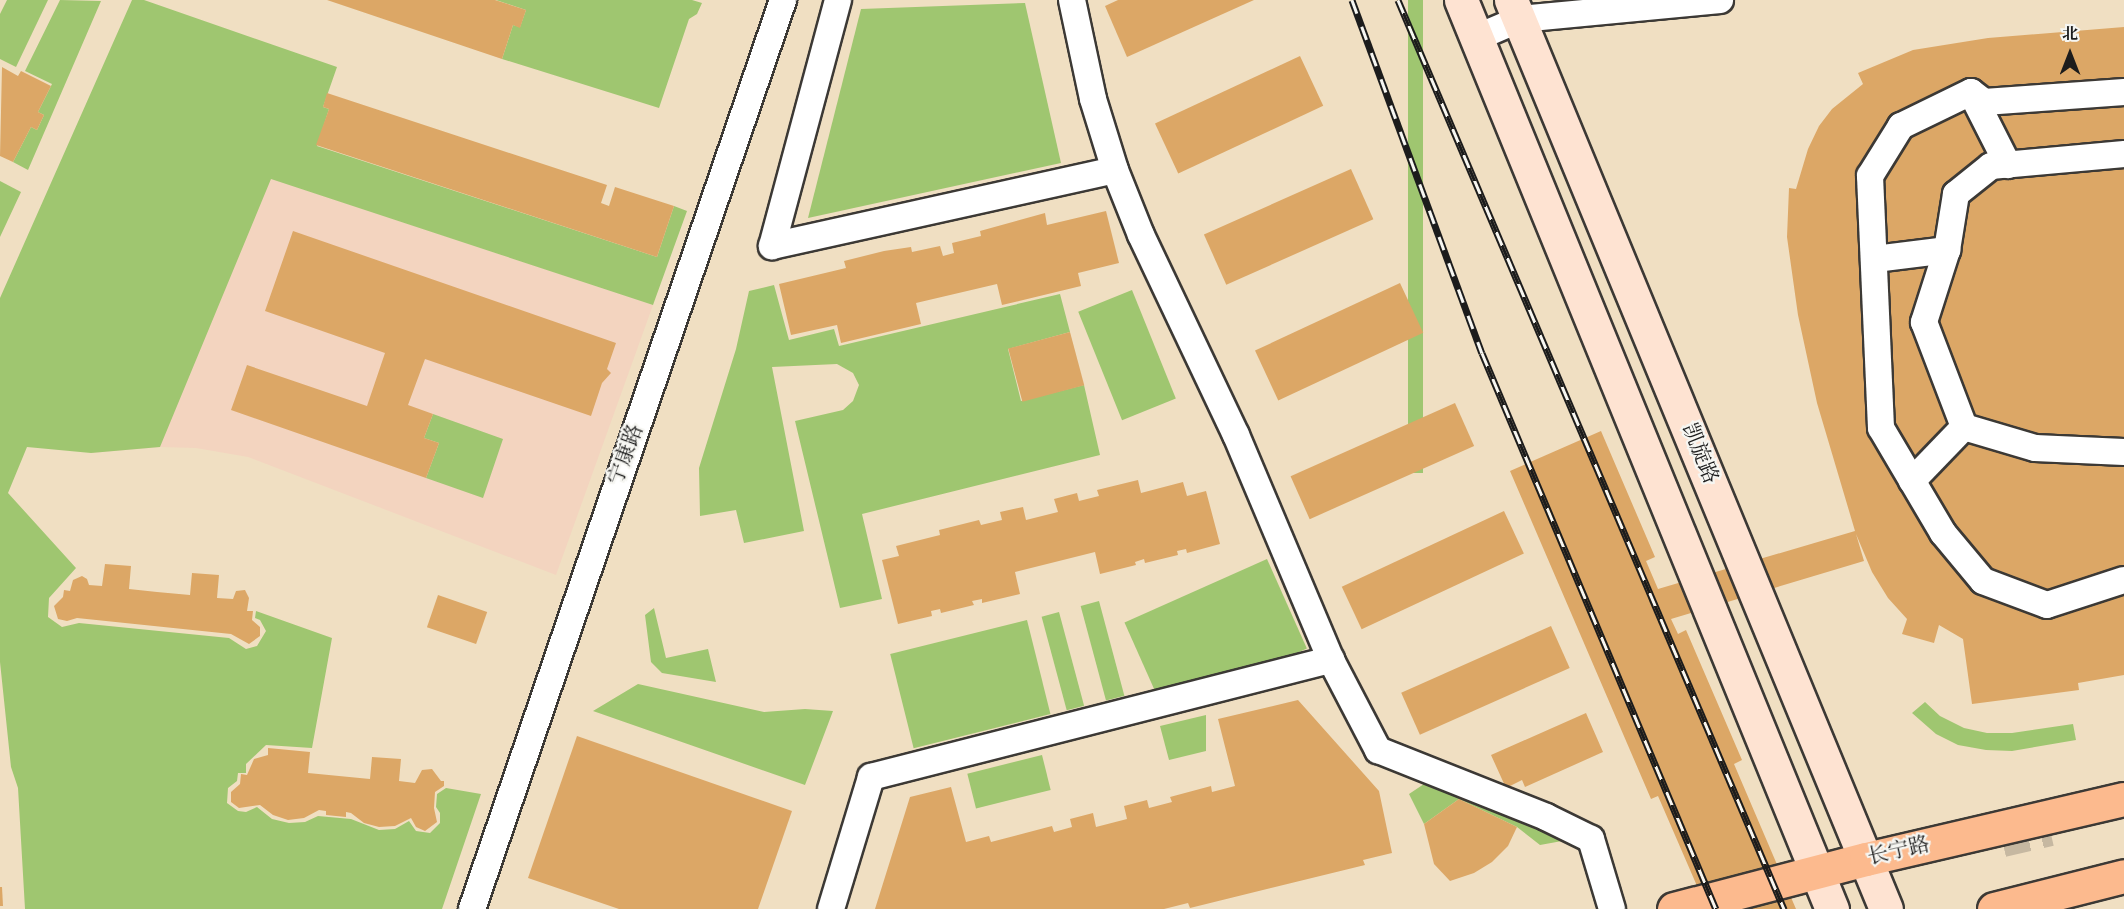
<!DOCTYPE html>
<html>
<head>
<meta charset="utf-8">
<style>
  body { margin:0 }
  #map { position:relative; width:2124px; height:909px; overflow:hidden; background:#f0dfc2; font-family:"Sorts Mill Goudy","Noto Serif SC",serif }
  div>[style] { position:absolute }
  .built>* { inset:0; background:#f3d4bf }
  .green>* { inset:0; background:#9fc670; transform-origin:0 0 }
  .building>* { inset:0; background:#dca766; transform-origin:0 0 }
  .street-tunnel>* { height:26px; margin-top:-13px; transform-origin:0; background:repeating-linear-gradient(90deg,#c6b8a1 0 26px,transparent 0 39px) }
  .roads { filter:drop-shadow(2px 0 #3c3935) drop-shadow(-2px 0 #3c3935) drop-shadow(0 2px #3c3935) drop-shadow(0 -2px #3c3935) }
  .street>* { height:26px; margin:-13px; padding:0 13px; transform-origin:13px; border-radius:13px; background:#fff }
  .secondary>* { height:33px; margin:-16.5px; padding:0 16.5px; transform-origin:16.5px; border-radius:16.5px; background:#fee3d2 }
  .primary>* { height:33px; margin:-16.5px; padding:0 16.5px; transform-origin:16.5px; border-radius:16.5px; background:#fcba8e }
  .rail>* { height:7px; margin-top:-3.5px; transform-origin:0; background:repeating-linear-gradient(90deg,#f6f6f2 0 14px,#1c1c1c 0 28px); box-sizing:border-box; border-block:2px solid #1c1c1c }
  span { translate:-50% -50%; white-space:nowrap; text-align:center; line-height:1.15; -webkit-text-stroke:4.5px #f6f6f2; paint-order:stroke }
  .street-label { font-size:21px; color:#1c1c1c }
  .north { position:absolute; left:2040px; top:24px; width:60px; height:60px; -webkit-text-stroke:4px #f6f6f2; paint-order:stroke; rotate:0deg; font-size:16px; font-weight:700; line-height:24px; text-align:center; color:#1c1c1c }
  .north::after { content:''; display:block; margin:auto; width:21px; height:27px; background:#1c1c1c; clip-path:polygon(50% 0,100% 100%,50% 72%,0 100%) }
</style>
</head>
<body>
<div id="map">
  <div class="built">
    <div style="clip-path:polygon(132px 0,272px 179px,653px 305px,556px 575px,248px 457px,196px 448px,160px 447px,91px 453px)"></div>
  </div>
  <div class="green">
    <div style="clip-path:polygon(7px 0,48px 0,16px 67px,0 59px,0 14px)"></div>
    <div style="clip-path:polygon(60px 0,101px 1px,28px 170px,13px 162px,31px 127px,37px 130px,44px 115px,38px 112px,52px 84px,25px 71px)"></div>
    <div style="clip-path:polygon(132px 0,144px 0,337px 67px,323px 107px,329px 109px,317px 146px,657px 257px,674px 206px,687px 211px,653px 305px,271px 179px,160px 447px,91px 453px,27px 447px,8px 493px,76px 568px,49px 598px,48px 617px,62px 627px,79px 623px,229px 638px,246px 649px,257px 646px,266px 631px,260px 620px,255px 618px,256px 611px,332px 638px,312px 748px,266px 745px,246px 764px,246px 773px,238px 773px,237px 781px,228px 788px,227px 803px,238px 811px,246px 812px,257px 807px,272px 819px,289px 823px,305px 822px,318px 816px,351px 819px,379px 830px,395px 829px,409px 821px,416px 831px,430px 833px,440px 823px,440px 813px,436px 807px,437px 794px,446px 788px,481px 794px,442px 909px,25px 909px,18px 788px,11px 767px,0 662px,0 298px)"></div>
    <div style="clip-path:polygon(496px 0,692px 0,702px 3px,697px 14px,689px 19px,659px 108px,502px 59px,513px 25px,520px 27px,526px 10px)"></div>
    <div style="left:1408px;top:0;width:15px;height:473px"></div>
    <div style="clip-path:polygon(1025px 3px,1061px 163px,808px 218px,861px 9px)"></div>
    <div style="clip-path:polygon(0 181px,21px 192px,0 237px)"></div>
    <div style="clip-path:polygon(774px 285px,789px 340px,834px 329px,839px 346px,1060px 294px,1070px 332px,1008px 349px,1021px 401px,1084px 385px,1100px 455px,862px 514px,882px 599px,840px 608px,795px 421px,843px 410px,853px 401px,859px 385px,853px 373px,837px 364px,772px 367px,804px 531px,744px 543px,736px 510px,700px 516px,699px 468px,736px 349px,749px 291px)"></div>
    <div style="left:1132px;top:290px;width:117px;height:58px;rotate:68deg"></div>
    <div style="clip-path:polygon(433px 414px,503px 439px,483px 498px,426px 478px,439px 443px,424px 438px)"></div>
    <div style="left:1267px;top:559px;width:98px;height:156px;rotate:66deg"></div>
    <div style="left:1099px;top:601px;width:98px;height:19px;rotate:75deg"></div>
    <div style="clip-path:polygon(654px 608px,666px 658px,708px 649px,716px 682px,662px 673px,651px 662px,645px 615px)"></div>
    <div style="left:1059px;top:612px;width:97px;height:18px;rotate:75deg"></div>
    <div style="left:1027px;top:620px;width:97px;height:141px;rotate:76deg"></div>
    <div style="clip-path:polygon(638px 684px,764px 712px,805px 709px,833px 711px,805px 785px,593px 711px)"></div>
    <div style="clip-path:polygon(1925px 702px,1940px 716px,1964px 728px,1987px 733px,2012px 733px,2073px 724px,2076px 740px,2012px 751px,1986px 750px,1958px 745px,1936px 734px,1912px 713px)"></div>
    <div style="clip-path:polygon(1206px 715px,1206px 751px,1169px 760px,1160px 726px)"></div>
    <div style="left:1042px;top:755px;width:36px;height:77px;rotate:76deg"></div>
    <div style="clip-path:polygon(1430px 780px,1537px 821px,1562px 841px,1540px 845px,1517px 827px,1459px 799px,1424px 824px,1409px 794px)"></div>
  </div>
  <div class="building">
    <div style="clip-path:polygon(327px 0,495px 0,526px 10px,520px 28px,513px 25px,502px 59px)"></div>
    <div style="clip-path:polygon(1118px 0,1254px 0,1127px 57px,1105px 6px)"></div>
    <div style="clip-path:polygon(2124px 27px,2124px 675px,2078px 683px,2079px 690px,1972px 704px,1963px 639px,1939px 625px,1934px 643px,1902px 634px,1907px 619px,1888px 598px,1872px 572px,1856px 534px,1864px 561px,1671px 619px,1678px 634px,1686px 630px,1742px 760px,1734px 764px,1796px 909px,1707px 909px,1658px 796px,1651px 799px,1510px 471px,1601px 431px,1655px 557px,1646px 561px,1658px 589px,1855px 531px,1817px 403px,1798px 315px,1787px 237px,1789px 188px,1796px 189px,1808px 149px,1819px 126px,1832px 109px,1863px 84px,1858px 73px,1913px 50px,1988px 38px)"></div>
    <div style="left:1300px;top:56px;width:55px;height:160px;rotate:65deg"></div>
    <div style="clip-path:polygon(2px 67px,18px 76px,21px 71px,51px 86px,38px 112px,44px 115px,37px 130px,31px 127px,13px 162px,0 156px)"></div>
    <div style="clip-path:polygon(327px 93px,607px 185px,601px 203px,609px 206px,615px 187px,674px 206px,657px 257px,316px 145px,329px 109px,323px 107px)"></div>
    <div style="left:1351px;top:169px;width:55px;height:161px;rotate:66deg"></div>
    <div style="clip-path:polygon(1106px 211px,1119px 263px,1078px 273px,1081px 286px,1002px 305px,997px 284px,916px 303px,921px 324px,841px 343px,837px 325px,791px 335px,779px 284px,846px 268px,844px 261px,884px 251px,911px 247px,912px 252px,940px 246px,943px 256px,954px 253px,952px 243px,981px 236px,980px 231px,1045px 213px,1047px 225px)"></div>
    <div style="clip-path:polygon(293px 231px,616px 343px,607px 369px,611px 373px,602px 383px,591px 416px,425px 359px,408px 405px,433px 414px,424px 438px,439px 443px,426px 478px,231px 410px,247px 365px,367px 406px,385px 353px,265px 311px)"></div>
    <div style="left:1400px;top:283px;width:55px;height:160px;rotate:65deg"></div>
    <div style="left:1070px;top:332px;width:55px;height:64px;rotate:75deg"></div>
    <div style="left:1455px;top:403px;width:47px;height:180px;rotate:66deg"></div>
    <div style="clip-path:polygon(1138px 480px,1141px 493px,1183px 482px,1187px 496px,1206px 491px,1220px 544px,1187px 553px,1186px 549px,1177px 551px,1178px 555px,1145px 563px,1144px 559px,1135px 562px,1136px 565px,1100px 574px,1095px 552px,1015px 572px,1020px 594px,982px 603px,982px 599px,972px 601px,974px 605px,941px 613px,940px 609px,931px 611px,932px 616px,898px 624px,882px 560px,899px 556px,896px 546px,940px 535px,939px 530px,979px 520px,981px 525px,1002px 520px,1000px 512px,1023px 507px,1026px 520px,1058px 512px,1054px 499px,1077px 493px,1079px 501px,1099px 496px,1097px 490px)"></div>
    <div style="left:1504px;top:511px;width:47px;height:179px;rotate:65deg"></div>
    <div style="clip-path:polygon(105px 564px,131px 566px,129px 589px,157px 592px,190px 595px,192px 573px,219px 575px,217px 598px,233px 599px,236px 591px,245px 590px,249px 598px,247px 611px,253px 611px,252px 620px,260px 627px,260px 636px,249px 644px,231px 634px,77px 618px,67px 621px,58px 619px,54px 606px,63px 597px,64px 590px,70px 591px,73px 580px,82px 576px,87px 579px,89px 585px,102px 586px)"></div>
    <div style="left:438px;top:595px;width:52px;height:34px;rotate:19deg"></div>
    <div style="left:1551px;top:626px;width:46px;height:164px;rotate:66deg"></div>
    <div style="clip-path:polygon(1298px 700px,1379px 791px,1392px 853px,1363px 860px,1365px 865px,1190px 908px,1188px 903px,1164px 909px,875px 909px,910px 797px,951px 787px,966px 842px,989px 836px,991px 842px,1052px 826px,1054px 832px,1072px 827px,1070px 819px,1093px 813px,1096px 827px,1127px 819px,1124px 806px,1147px 800px,1149px 808px,1172px 802px,1170px 797px,1211px 786px,1212px 792px,1235px 786px,1218px 719px)"></div>
    <div style="clip-path:polygon(1586px 713px,1603px 752px,1525px 787px,1522px 780px,1506px 788px,1491px 755px)"></div>
    <div style="clip-path:polygon(577px 736px,792px 811px,758px 909px,619px 909px,528px 878px)"></div>
    <div style="clip-path:polygon(268px 748px,310px 752px,308px 773px,370px 779px,372px 757px,401px 759px,399px 781px,415px 783px,422px 770px,432px 769px,441px 781px,444px 781px,444px 786px,435px 792px,434px 808px,437px 822px,425px 831px,416px 827px,411px 818px,395px 826px,379px 827px,364px 823px,351px 813px,346px 812px,346px 817px,326px 815px,326px 811px,319px 810px,304px 818px,288px 820px,273px 815px,260px 805px,239px 808px,231px 802px,231px 792px,240px 784px,241px 774px,247px 775px,254px 759px,268px 755px)"></div>
    <div style="clip-path:polygon(1459px 799px,1517px 827px,1508px 846px,1492px 862px,1474px 873px,1450px 881px,1434px 864px,1424px 824px)"></div>
    <div style="clip-path:polygon(0 887px,2px 887px,3px 906px,0 906px)"></div>
  </div>
  <div class="street-tunnel">
    <div style="left:2003px;top:844px;width:49px;rotate:-12.9deg"></div>
  </div>
  <div class="roads">
    <div class="street">
      <div style="left:838px;top:0;width:255px;rotate:105deg"></div>
      <div style="left:772px;top:246px;width:351px;rotate:-12.5deg"></div>
      <div style="left:1072px;top:0;width:101px;rotate:78deg"></div>
      <div style="left:1093px;top:99px;width:74px;rotate:72.8deg"></div>
      <div style="left:1115px;top:170px;width:70px;rotate:68.2deg"></div>
      <div style="left:1141px;top:235px;width:221px;rotate:64.6deg"></div>
      <div style="left:1236px;top:435px;width:244px;rotate:67.1deg"></div>
      <div style="left:1331px;top:660px;width:102px;rotate:62.4deg"></div>
      <div style="left:1378px;top:750px;width:181px;rotate:21.7deg"></div>
      <div style="left:1546px;top:817px;width:50px;rotate:26.1deg"></div>
      <div style="left:1591px;top:839px;width:73px;rotate:73.3deg"></div>
      <div style="left:1478px;top:37px;width:46px;rotate:-23.2deg"></div>
      <div style="left:1520px;top:19px;width:201px;rotate:-5.4deg"></div>
      <div style="left:1971px;top:92px;width:82px;rotate:63.1deg"></div>
      <div style="left:2124px;top:92px;width:140px;rotate:175.9deg"></div>
      <div style="left:1984px;top:102px;width:16px;rotate:-142deg"></div>
      <div style="left:1971px;top:92px;width:78px;rotate:154.1deg"></div>
      <div style="left:1901px;top:126px;width:59px;rotate:121.8deg"></div>
      <div style="left:1870px;top:176px;width:252px;rotate:87.5deg"></div>
      <div style="left:1881px;top:428px;width:122px;rotate:59.4deg"></div>
      <div style="left:1943px;top:533px;width:62px;rotate:50.2deg"></div>
      <div style="left:1983px;top:581px;width:68px;rotate:20.6deg"></div>
      <div style="left:2047px;top:605px;width:81px;rotate:-18deg"></div>
      <div style="left:2124px;top:154px;width:134px;rotate:174.8deg"></div>
      <div style="left:1991px;top:166px;width:45px;rotate:141.3deg"></div>
      <div style="left:1956px;top:194px;width:57px;rotate:99.1deg"></div>
      <div style="left:1947px;top:250px;width:76px;rotate:107.7deg"></div>
      <div style="left:1924px;top:322px;width:112px;rotate:69.1deg"></div>
      <div style="left:1964px;top:427px;width:74px;rotate:16.5deg"></div>
      <div style="left:2035px;top:448px;width:89px;rotate:2.6deg"></div>
      <div style="left:1875px;top:259px;width:73px;rotate:-7.1deg"></div>
      <div style="left:1912px;top:481px;width:75px;rotate:-46.1deg"></div>
      <div style="left:472px;top:909px;width:961px;rotate:-71.11deg"></div>
      <div style="left:831px;top:909px;width:138px;rotate:-73.1deg"></div>
      <div style="left:871px;top:777px;width:475px;rotate:-14.3deg"></div>
    </div>
    <div class="secondary">
      <div style="left:1461px;top:0;width:982px;rotate:67.8deg"></div>
      <div style="left:1511px;top:0;width:983px;rotate:67.58deg"></div>
    </div>
    <div class="primary">
      <div style="left:1674px;top:909px;width:198px;rotate:-14.6deg"></div>
      <div style="left:1866px;top:859px;width:265px;rotate:-13.1deg"></div>
      <div style="left:1994px;top:909px;width:134px;rotate:-14.2deg"></div>
    </div>
  </div>
  <div class="rail">
    <div style="left:1352px;top:0;width:376px;rotate:69.8deg"></div>
    <div style="left:1482px;top:353px;width:603px;rotate:67.18deg"></div>
    <div style="left:1398px;top:0;width:988px;rotate:66.99deg"></div>
  </div>
  <div class="street-label">
    <span style="left:1699px;top:454px;rotate:68deg">凯旋路</span>
    <span style="left:627px;top:455px;rotate:-70deg">宁康路</span>
    <span style="left:1899px;top:852px;rotate:-13deg">长宁路</span>
  </div>
  <div class="north">北</div>
</div>
</body>
</html>
